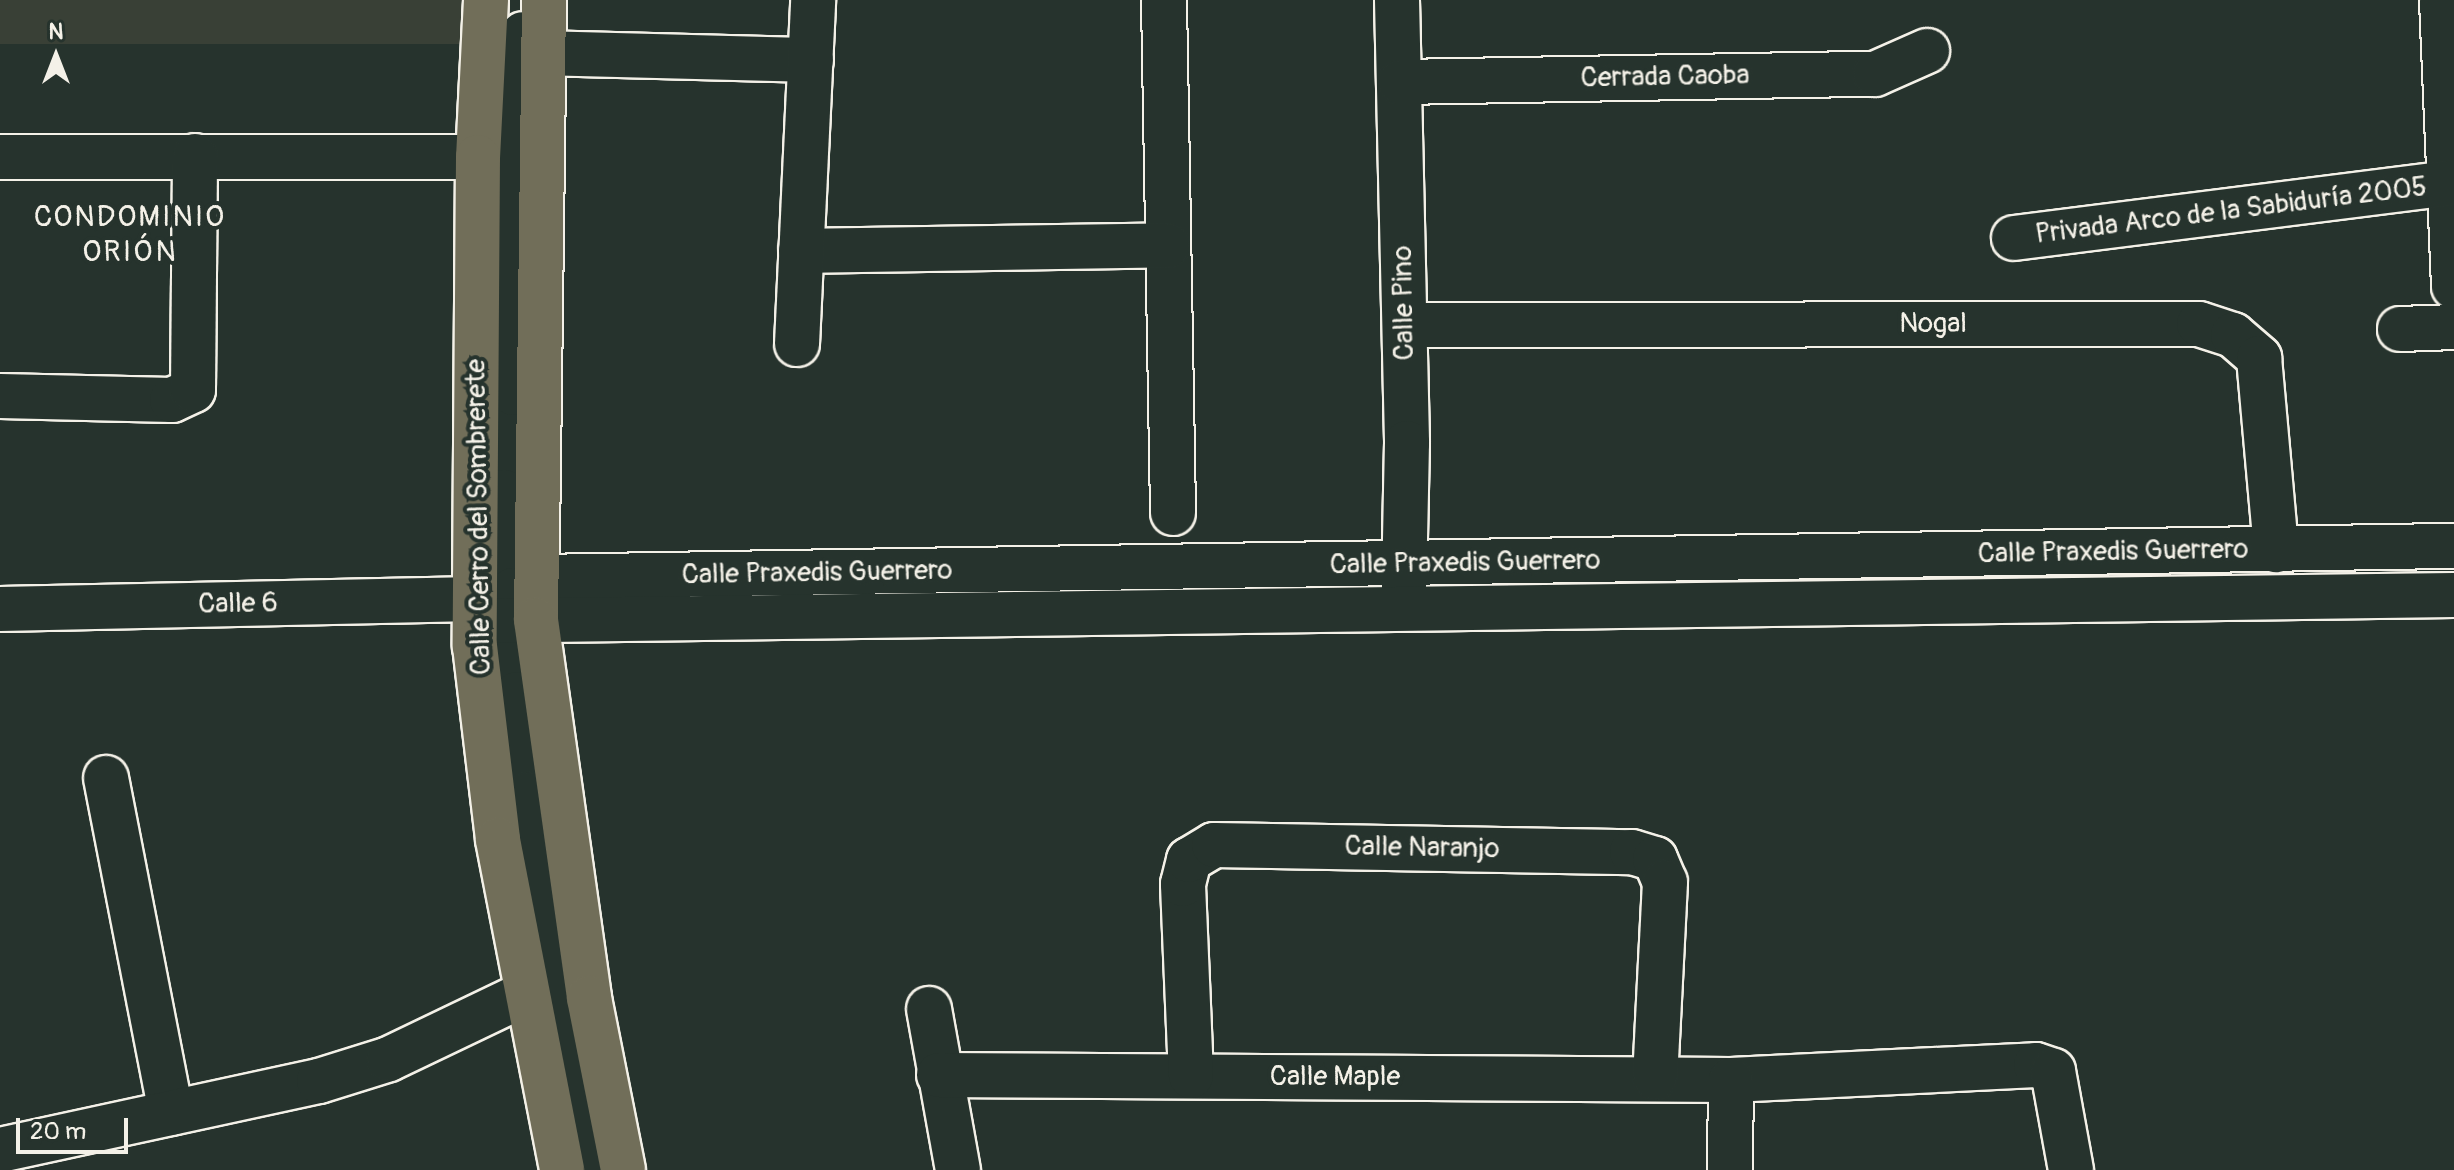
<!DOCTYPE html>
<html>
<head>
<meta charset="utf-8">
<style>
  body { margin:0 }
  #map { position:relative; width:2454px; height:1170px; overflow:hidden; background:#26332d; font-family:Pangolin,sans-serif }
  div>[style] { position:absolute }
  .built>* { inset:0; background:#394036; transform-origin:0 0 }
  .roads { filter:drop-shadow(2px 0 #f4f1e8) drop-shadow(-2px 0 #f4f1e8) drop-shadow(0 2px #f4f1e8) drop-shadow(0 -2px #f4f1e8) }
  .minor>* { height:44px; margin:-22px; padding:0 22px; transform-origin:22px; border-radius:22px; background:#26332d }
  .major>* { height:44px; margin:-22px; padding:0 22px; transform-origin:22px; border-radius:22px; background:#716e59 }
  span { translate:-50% -50%; white-space:nowrap; text-align:center; line-height:1.15; -webkit-text-stroke:8px #26332d; paint-order:stroke }
  .street-label { font-size:28px; color:#f4f1e8 }
  .neighbourhood-label { font-size:30px; color:#f4f1e8; letter-spacing:2px }
  .north { position:absolute; left:16px; top:16px; width:80px; height:80px; -webkit-text-stroke:6px #26332d; paint-order:stroke; rotate:0deg; font-size:22px; font-weight:700; line-height:32px; text-align:center; color:#f4f1e8 }
  .north::after { content:''; display:block; margin:auto; width:28px; height:36px; background:#f4f1e8; clip-path:polygon(50% 0,100% 100%,50% 72%,0 100%) }
  .scale { position:absolute; left:16px; top:1118px; width:112px; height:36px; box-sizing:border-box; border:4px solid #f4f1e8; border-top:0; padding-left:10px; font-size:24px; line-height:28px; white-space:nowrap; color:#f4f1e8; -webkit-text-stroke:6px #26332d; paint-order:stroke }
</style>
</head>
<body>
<div id="map">
  <div class="built">
    <div style="left:0;top:0;width:474px;height:44px"></div>
  </div>
  <div class="roads">
    <div class="minor">
      <div style="left:1164px;top:0;width:513px;rotate:88.99deg"></div>
      <div style="left:1397px;top:0;width:443px;rotate:88.7deg"></div>
      <div style="left:1407px;top:443px;width:149px;rotate:91.2deg"></div>
      <div style="left:2442px;top:0;width:287px;rotate:87.6deg"></div>
      <div style="left:542px;top:53px;width:269px;rotate:1.5deg"></div>
      <div style="left:1400px;top:82px;width:475px;rotate:-1deg"></div>
      <div style="left:1875px;top:74px;width:57px;rotate:-23.9deg"></div>
      <div style="left:0;top:157px;width:478px"></div>
      <div style="left:2014px;top:238px;width:438px;rotate:-7.2deg"></div>
      <div style="left:801px;top:251px;width:367px;rotate:-0.9deg"></div>
      <div style="left:1405px;top:325px;width:794px;rotate:-0.07deg"></div>
      <div style="left:2199px;top:324px;width:36px;rotate:18deg"></div>
      <div style="left:2233px;top:335px;width:35px;rotate:41deg"></div>
      <div style="left:2259px;top:358px;width:193px;rotate:84.9deg"></div>
      <div style="left:2400px;top:329px;width:54px;rotate:-2.1deg"></div>
      <div style="left:797px;top:344px;width:344px;rotate:-87.3deg"></div>
      <div style="left:493px;top:358px;width:134px;rotate:85.3deg"></div>
      <div style="left:504px;top:492px;width:115px;rotate:94deg"></div>
      <div style="left:513px;top:393px;width:359px;rotate:-88.4deg"></div>
      <div style="left:0;top:396px;width:172px;rotate:1.3deg"></div>
      <div style="left:172px;top:400px;width:23px;rotate:-25deg"></div>
      <div style="left:193px;top:390px;width:234px;rotate:-89.5deg"></div>
      <div style="left:475px;top:578px;width:1979px;rotate:-0.93deg"></div>
      <div style="left:513px;top:590px;width:104px;rotate:87.8deg"></div>
      <div style="left:517px;top:694px;width:101px;rotate:83.2deg"></div>
      <div style="left:529px;top:794px;width:382px;rotate:79.7deg"></div>
      <div style="left:0;top:609px;width:475px;rotate:-1.2deg"></div>
      <div style="left:475px;top:621px;width:1979px;rotate:-0.75deg"></div>
      <div style="left:106px;top:778px;width:341px;rotate:79deg"></div>
      <div style="left:929px;top:1009px;width:164px;rotate:79.8deg"></div>
      <div style="left:939px;top:1075px;width:792px;rotate:0.36deg"></div>
      <div style="left:1731px;top:1080px;width:305px;rotate:-2.8deg"></div>
      <div style="left:2036px;top:1065px;width:18px;rotate:19deg"></div>
      <div style="left:2053px;top:1071px;width:101px;rotate:79.7deg"></div>
      <div style="left:1191px;top:1076px;width:192px;rotate:-92.4deg"></div>
      <div style="left:1183px;top:884px;width:25px;rotate:-76deg"></div>
      <div style="left:1189px;top:860px;width:29px;rotate:-31deg"></div>
      <div style="left:1214px;top:845px;width:418px;rotate:1deg"></div>
      <div style="left:1632px;top:852px;width:24px;rotate:17deg"></div>
      <div style="left:1655px;top:859px;width:25px;rotate:67deg"></div>
      <div style="left:1665px;top:882px;width:196px;rotate:92.9deg"></div>
      <div style="left:0;top:1150px;width:326px;rotate:-12.2deg"></div>
      <div style="left:319px;top:1081px;width:73px;rotate:-17.4deg"></div>
      <div style="left:389px;top:1059px;width:153px;rotate:-25.6deg"></div>
      <div style="left:1730px;top:1170px;width:90px;rotate:-89.4deg"></div>
    </div>
    <div class="major">
      <div style="left:486px;top:0;width:157px;rotate:92.9deg"></div>
      <div style="left:478px;top:157px;width:489px;rotate:90.4deg"></div>
      <div style="left:475px;top:646px;width:195px;rotate:83.2deg"></div>
      <div style="left:498px;top:840px;width:336px;rotate:79deg"></div>
      <div style="left:544px;top:0;width:620px;rotate:90.74deg"></div>
      <div style="left:536px;top:620px;width:382px;rotate:82deg"></div>
      <div style="left:589px;top:998px;width:175px;rotate:78.8deg"></div>
    </div>
  </div>
  <div class="street-label">
    <span style="left:1665px;top:77px;rotate:-1deg">Cerrada Caoba</span>
    <span style="left:2231px;top:211px;rotate:-7deg">Privada Arco de la Sabiduría 2005</span>
    <span style="left:1404px;top:303px;rotate:-91deg">Calle Pino</span>
    <span style="left:1933px;top:324px">Nogal</span>
    <span style="left:479px;top:517px;rotate:-91deg">Calle Cerro del Sombrerete</span>
    <span style="left:2113px;top:552px;rotate:-1deg">Calle Praxedis Guerrero</span>
    <span style="left:1465px;top:563px;rotate:-1deg">Calle Praxedis Guerrero</span>
    <span style="left:817px;top:573px;rotate:-1deg">Calle Praxedis Guerrero</span>
    <span style="left:238px;top:604px;rotate:-1deg">Calle 6</span>
    <span style="left:1422px;top:848px;rotate:1deg">Calle Naranjo</span>
    <span style="left:1335px;top:1077px">Calle Maple</span>
  </div>
  <div class="neighbourhood-label">
    <span style="left:130px;top:234px">CONDOMINIO<br>ORIÓN</span>
  </div>
  <div class="north">N</div>
  <div class="scale">20 m</div>
</div>
</body>
</html>
